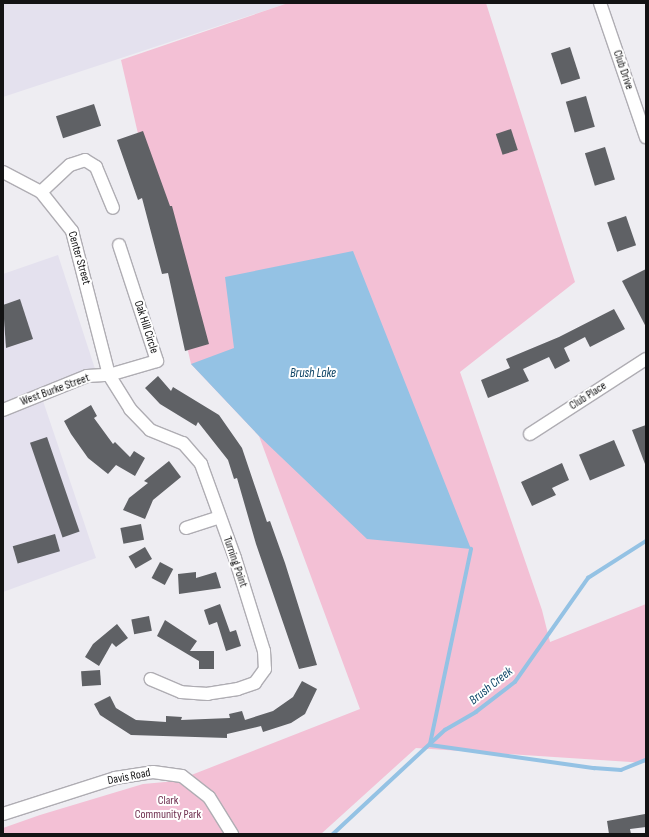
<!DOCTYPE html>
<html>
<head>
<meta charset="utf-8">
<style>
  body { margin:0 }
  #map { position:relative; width:649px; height:837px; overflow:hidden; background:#eeedf2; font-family:"Sofia Sans Condensed",sans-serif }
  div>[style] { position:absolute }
  .built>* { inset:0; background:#e4e1ee }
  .green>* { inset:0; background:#f3c0d5 }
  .water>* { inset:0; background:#94c2e4 }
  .stream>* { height:3.5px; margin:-1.75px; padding:0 1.75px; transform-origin:1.75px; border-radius:1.75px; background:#94c2e4 }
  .building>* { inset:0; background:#5f6165; transform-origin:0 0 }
  .roads { filter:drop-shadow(1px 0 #afadb3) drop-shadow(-1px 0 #afadb3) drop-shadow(0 1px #afadb3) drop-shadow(0 -1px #afadb3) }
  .minor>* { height:12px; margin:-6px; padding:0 6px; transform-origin:6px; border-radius:6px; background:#fff }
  span { translate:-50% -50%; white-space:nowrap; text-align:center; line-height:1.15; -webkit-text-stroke:4px #fff; paint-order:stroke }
  .street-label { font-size:12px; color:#131314 }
  .park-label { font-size:12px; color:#6e2e4e }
  .water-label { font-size:13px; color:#0d4466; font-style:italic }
  .frame { position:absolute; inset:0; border:4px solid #131314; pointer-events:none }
</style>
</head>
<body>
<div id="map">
  <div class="built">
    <div style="clip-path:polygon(3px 3px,288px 3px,3px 97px)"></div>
    <div style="clip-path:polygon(58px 255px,97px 375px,41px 395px,96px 558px,3px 592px,3px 274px)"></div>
  </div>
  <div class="green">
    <div style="clip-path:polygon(288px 3px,486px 3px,575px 282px,460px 372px,542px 610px,550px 642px,646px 604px,646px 763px,416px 748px,321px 834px,237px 834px,236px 829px,205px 805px,232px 834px,3px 834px,3px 828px,40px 815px,143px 784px,176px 781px,360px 709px,259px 436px,191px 364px,121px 60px)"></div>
  </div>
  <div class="water">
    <div style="clip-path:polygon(353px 251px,471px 549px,367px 539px,259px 436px,191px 364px,234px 348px,225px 277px)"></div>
  </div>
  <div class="stream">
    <div style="left:430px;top:744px;width:199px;rotate:-78.1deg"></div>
    <div style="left:430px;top:745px;width:166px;rotate:8deg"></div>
    <div style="left:594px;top:768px;width:27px;rotate:4deg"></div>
    <div style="left:621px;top:770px;width:27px;rotate:-22deg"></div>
    <div style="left:333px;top:834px;width:153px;rotate:-42.9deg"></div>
    <div style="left:445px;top:730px;width:36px;rotate:-30deg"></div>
    <div style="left:476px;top:712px;width:49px;rotate:-37.6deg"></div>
    <div style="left:515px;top:682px;width:127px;rotate:-54.9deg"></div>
    <div style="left:588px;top:578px;width:69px;rotate:-32.5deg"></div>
  </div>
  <div class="building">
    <div style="left:570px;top:47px;width:33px;height:20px;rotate:72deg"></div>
    <div style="left:586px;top:96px;width:32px;height:21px;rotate:74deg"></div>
    <div style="left:94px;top:104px;width:23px;height:40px;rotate:72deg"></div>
    <div style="left:511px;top:129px;width:22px;height:16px;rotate:72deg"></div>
    <div style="clip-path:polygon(143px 131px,170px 206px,172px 206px,209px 344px,185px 351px,168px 273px,162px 274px,142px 198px,138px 200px,117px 140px)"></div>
    <div style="left:605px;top:147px;width:34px;height:21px;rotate:73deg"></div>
    <div style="left:626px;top:216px;width:31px;height:20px;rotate:71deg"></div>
    <div style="clip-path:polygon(646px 269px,646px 327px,622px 281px)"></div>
    <div style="clip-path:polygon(20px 299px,33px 339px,6px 348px,3px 305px)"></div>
    <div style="clip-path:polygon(614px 309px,625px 329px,590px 347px,585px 337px,564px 348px,570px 361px,555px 369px,549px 357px,523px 369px,529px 381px,488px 398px,481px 380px,510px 368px,506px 359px,559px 337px)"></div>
    <div style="clip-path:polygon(158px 376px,171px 391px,173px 387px,219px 415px,242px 448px,267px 522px,270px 521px,285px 563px,317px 665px,299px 669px,256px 544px,237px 478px,234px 479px,228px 460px,198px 422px,196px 426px,160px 404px,145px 388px)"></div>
    <div style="clip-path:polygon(91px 405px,97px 416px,94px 418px,113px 444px,115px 442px,130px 457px,134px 451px,145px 458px,135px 476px,116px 465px,108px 474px,88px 458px,71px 434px,64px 421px)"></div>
    <div style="clip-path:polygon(646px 425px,646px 464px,645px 464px,632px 430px)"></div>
    <div style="left:47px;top:437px;width:100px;height:18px;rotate:71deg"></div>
    <div style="left:614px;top:440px;width:28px;height:38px;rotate:67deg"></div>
    <div style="clip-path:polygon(169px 461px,181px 477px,153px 500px,145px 519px,123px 510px,129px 498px,148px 483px,144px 481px)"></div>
    <div style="clip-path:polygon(562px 463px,569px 480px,552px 488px,556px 495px,532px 506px,521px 482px)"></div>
    <div style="left:141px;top:524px;width:16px;height:21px;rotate:79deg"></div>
    <div style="left:55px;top:534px;width:18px;height:44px;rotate:74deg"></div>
    <div style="left:145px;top:547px;width:14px;height:19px;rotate:60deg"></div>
    <div style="left:160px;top:562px;width:15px;height:18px;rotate:28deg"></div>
    <div style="clip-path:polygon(196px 572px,196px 578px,216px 572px,221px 588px,179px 594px,178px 574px)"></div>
    <div style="clip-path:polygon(220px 604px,230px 632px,236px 630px,241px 646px,226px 651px,217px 622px,209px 625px,204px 610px)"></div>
    <div style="left:149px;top:616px;width:15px;height:18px;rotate:79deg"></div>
    <div style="clip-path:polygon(165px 620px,197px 641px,190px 651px,214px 651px,214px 669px,199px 669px,199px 661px,157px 636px)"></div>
    <div style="clip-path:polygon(117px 624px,128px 638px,116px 647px,112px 643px,99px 666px,85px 657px,93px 644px)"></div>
    <div style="left:100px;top:670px;width:15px;height:19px;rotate:86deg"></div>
    <div style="clip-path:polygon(302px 681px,317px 689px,305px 714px,291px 723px,263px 732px,261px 726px,227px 734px,227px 738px,131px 735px,100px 715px,94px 704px,110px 696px,116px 708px,136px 720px,166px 722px,166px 716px,182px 717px,181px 720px,230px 718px,229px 714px,242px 711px,245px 720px,273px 711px,293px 697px)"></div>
    <div style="clip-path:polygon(645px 814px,646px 827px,630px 829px,631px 834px,609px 834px,607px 821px)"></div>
  </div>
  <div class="roads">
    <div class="minor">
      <div style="left:600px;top:3px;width:142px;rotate:71.1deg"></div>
      <div style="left:3px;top:172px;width:43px;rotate:27.8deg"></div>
      <div style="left:41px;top:192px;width:50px;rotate:51.5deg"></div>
      <div style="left:72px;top:231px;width:149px;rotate:75.6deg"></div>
      <div style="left:109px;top:375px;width:40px;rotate:58deg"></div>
      <div style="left:130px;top:409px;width:29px;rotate:46deg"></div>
      <div style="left:150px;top:430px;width:35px;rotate:22deg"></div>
      <div style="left:183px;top:443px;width:28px;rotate:49deg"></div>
      <div style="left:201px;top:464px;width:100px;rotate:70.1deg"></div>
      <div style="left:235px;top:558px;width:97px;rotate:72.7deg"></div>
      <div style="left:264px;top:651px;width:18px;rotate:87deg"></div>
      <div style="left:265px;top:669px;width:17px;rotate:126deg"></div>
      <div style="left:255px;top:683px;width:18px;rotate:161deg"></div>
      <div style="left:238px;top:689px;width:30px;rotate:171deg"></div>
      <div style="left:208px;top:694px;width:27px;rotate:-176deg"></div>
      <div style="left:181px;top:692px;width:33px;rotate:-157deg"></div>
      <div style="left:41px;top:192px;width:40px;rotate:-43deg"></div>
      <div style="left:70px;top:165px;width:16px;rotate:-18deg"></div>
      <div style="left:85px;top:160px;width:13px;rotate:32deg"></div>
      <div style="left:96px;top:167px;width:44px;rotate:67.5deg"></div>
      <div style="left:3px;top:410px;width:91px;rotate:-22deg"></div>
      <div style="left:87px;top:376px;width:22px;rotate:-3deg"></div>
      <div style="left:109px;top:375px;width:50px;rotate:-16.3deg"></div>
      <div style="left:157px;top:361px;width:122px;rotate:-108.1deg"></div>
      <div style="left:530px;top:434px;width:138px;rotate:-32.9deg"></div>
      <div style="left:186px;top:528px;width:35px;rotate:-18deg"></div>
      <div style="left:3px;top:814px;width:118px;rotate:-17.8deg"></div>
      <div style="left:115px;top:778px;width:38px;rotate:-9deg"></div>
      <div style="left:153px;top:772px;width:29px;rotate:8deg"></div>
      <div style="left:182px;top:776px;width:34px;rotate:38deg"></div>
      <div style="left:209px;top:797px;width:44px;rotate:58.1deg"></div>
    </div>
  </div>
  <div class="street-label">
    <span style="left:623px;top:70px;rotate:71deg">Club Drive</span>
    <span style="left:79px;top:258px;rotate:74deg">Center Street</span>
    <span style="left:146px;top:327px;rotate:72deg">Oak Hill Circle</span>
    <span style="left:55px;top:390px;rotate:-20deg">West Burke Street</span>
    <span style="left:588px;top:396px;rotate:-33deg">Club Place</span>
    <span style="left:235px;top:562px;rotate:71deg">Turning Point</span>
    <span style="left:129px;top:777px;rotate:-11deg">Davis Road</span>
  </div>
  <div class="park-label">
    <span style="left:168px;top:808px">Clark<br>Community Park</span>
  </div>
  <div class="water-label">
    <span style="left:313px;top:373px">Brush Lake</span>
    <span style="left:491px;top:686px;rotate:-39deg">Brush Creek</span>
  </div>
  <div class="frame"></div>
</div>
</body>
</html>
